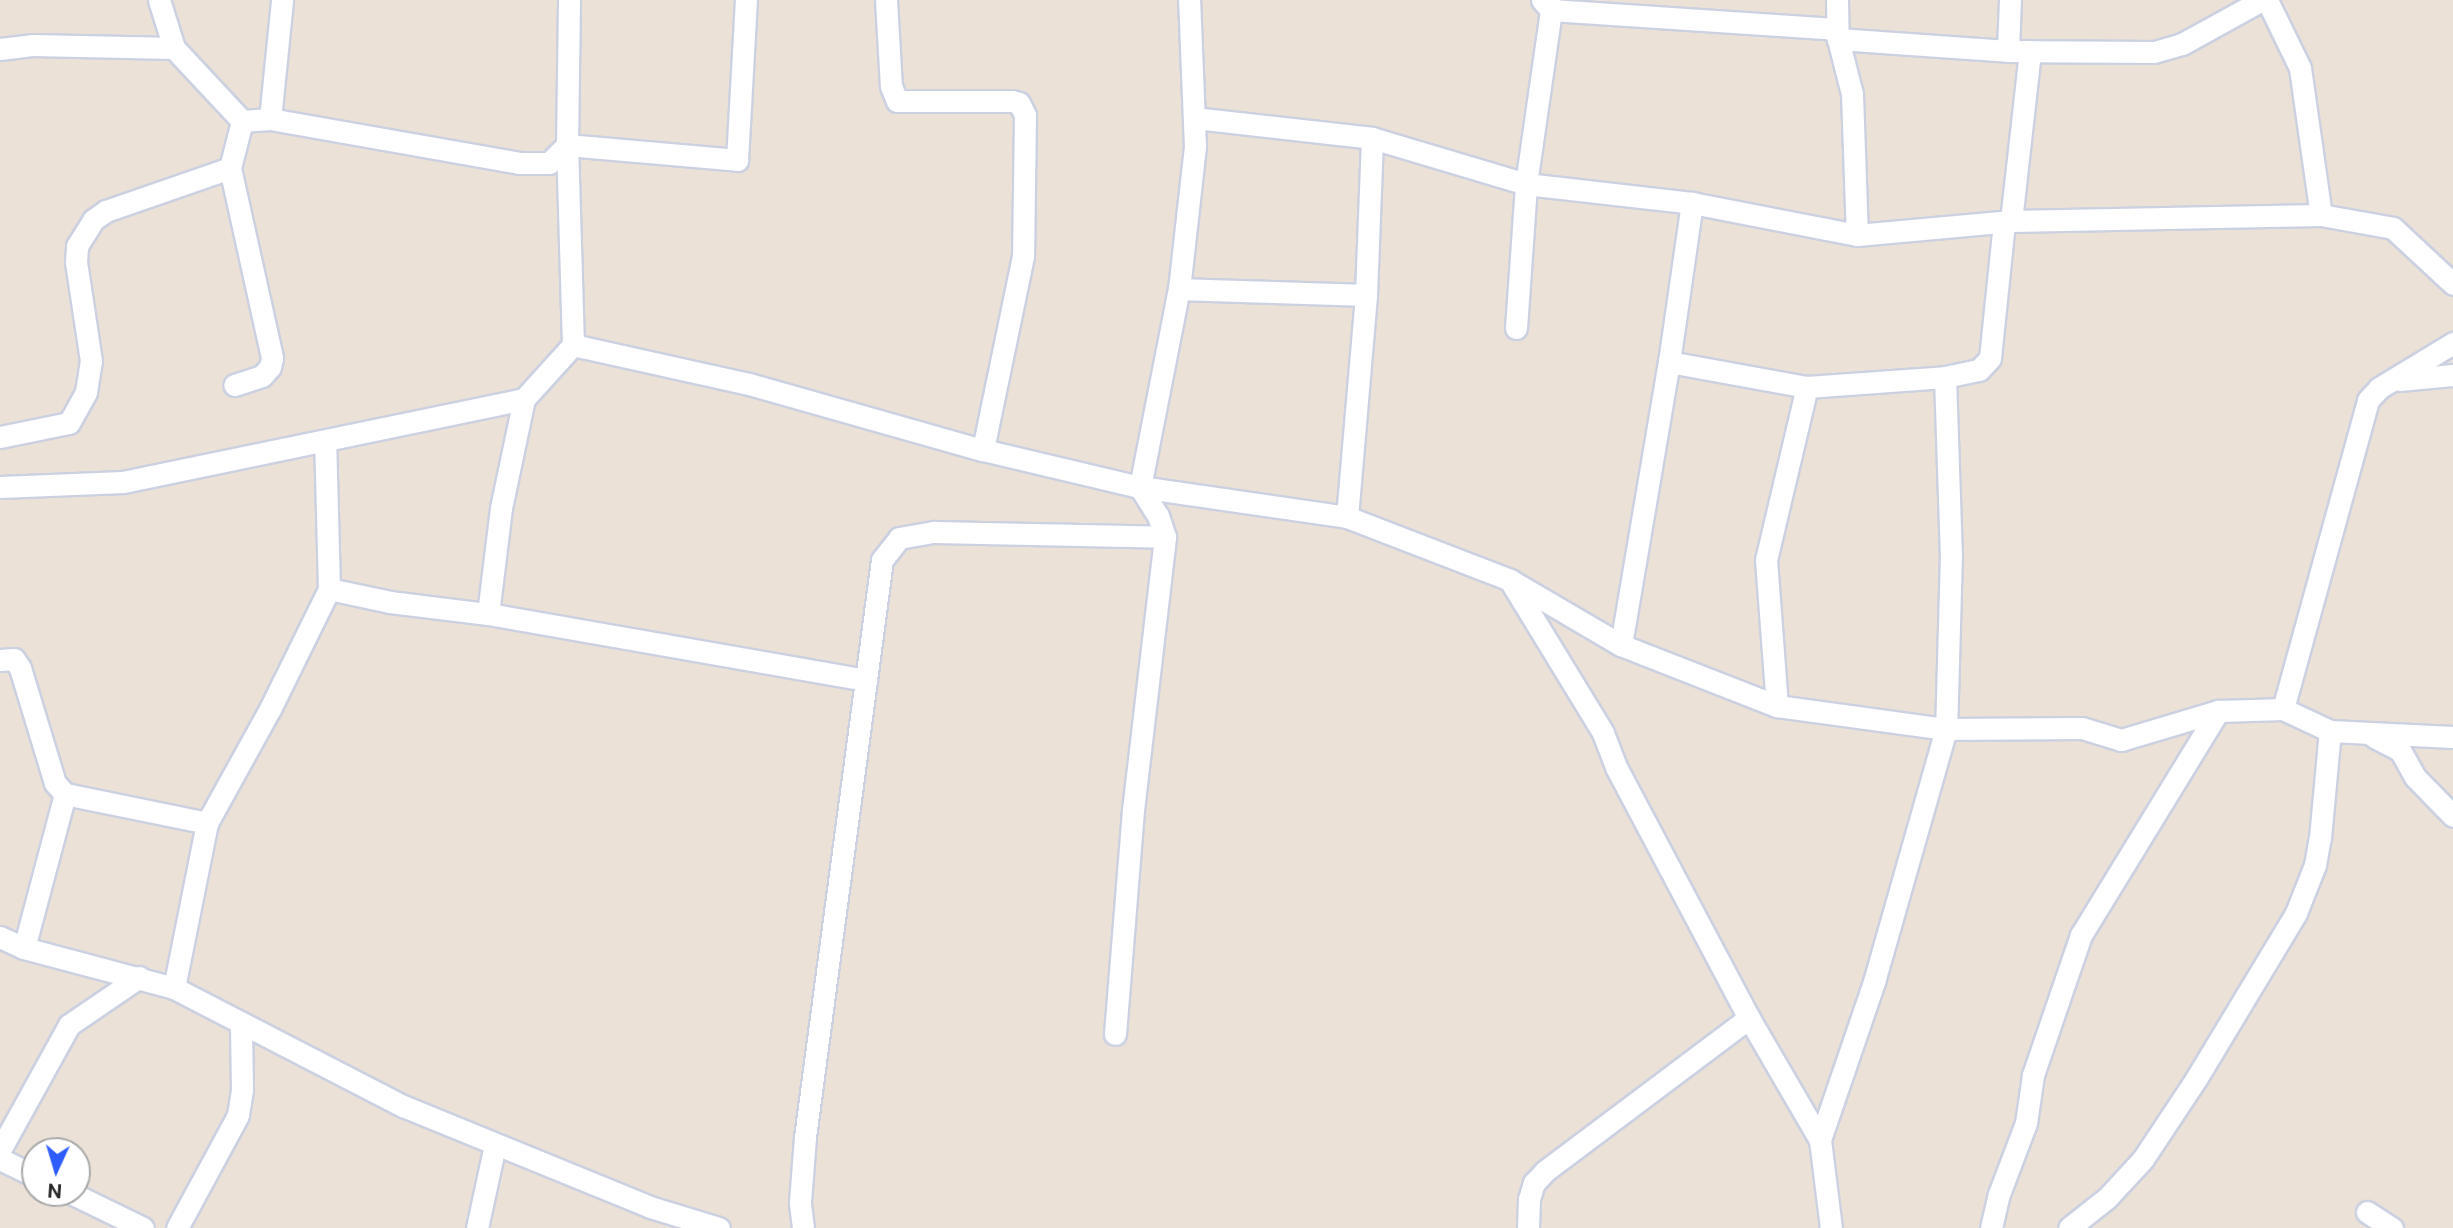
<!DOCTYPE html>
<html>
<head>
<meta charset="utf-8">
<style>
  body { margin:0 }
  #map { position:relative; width:2453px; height:1228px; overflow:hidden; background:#ebe1d7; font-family:"Public Sans",sans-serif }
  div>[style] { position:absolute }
  .roads { filter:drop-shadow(2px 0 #ccd1e1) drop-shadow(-2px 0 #ccd1e1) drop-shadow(0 2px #ccd1e1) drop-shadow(0 -2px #ccd1e1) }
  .street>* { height:21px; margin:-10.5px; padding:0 10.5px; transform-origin:10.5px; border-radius:10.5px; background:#fff }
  span { translate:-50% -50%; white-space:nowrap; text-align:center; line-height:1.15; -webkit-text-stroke:5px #fff; paint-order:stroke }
  .north { position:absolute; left:21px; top:1137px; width:70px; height:70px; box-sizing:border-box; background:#fff; border:2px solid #a9a9a9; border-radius:50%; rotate:184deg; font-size:19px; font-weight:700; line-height:28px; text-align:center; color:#272727 }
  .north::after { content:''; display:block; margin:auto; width:24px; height:32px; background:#2f5cff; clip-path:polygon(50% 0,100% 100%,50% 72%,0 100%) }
</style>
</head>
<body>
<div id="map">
  <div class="roads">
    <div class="street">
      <div style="left:159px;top:0;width:50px;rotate:72.6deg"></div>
      <div style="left:174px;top:48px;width:100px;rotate:47deg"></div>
      <div style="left:242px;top:121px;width:49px;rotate:104.3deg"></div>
      <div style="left:230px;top:168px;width:195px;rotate:77.5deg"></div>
      <div style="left:272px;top:358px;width:9px;rotate:103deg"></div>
      <div style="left:270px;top:367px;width:12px;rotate:132deg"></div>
      <div style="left:262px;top:376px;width:29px;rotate:162deg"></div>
      <div style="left:886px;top:0;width:86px;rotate:86.7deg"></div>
      <div style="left:891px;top:86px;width:16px;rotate:68deg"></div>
      <div style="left:897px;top:101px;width:115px"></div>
      <div style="left:1012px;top:101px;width:7px;rotate:16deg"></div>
      <div style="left:1019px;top:103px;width:13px;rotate:63deg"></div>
      <div style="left:1025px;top:115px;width:141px;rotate:90.8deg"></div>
      <div style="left:1023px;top:256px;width:198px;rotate:101.7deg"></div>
      <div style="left:1542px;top:0;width:13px;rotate:48deg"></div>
      <div style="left:1551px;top:10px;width:285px;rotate:3.8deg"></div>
      <div style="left:1835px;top:29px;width:10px;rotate:73deg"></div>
      <div style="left:1838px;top:39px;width:170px;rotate:4deg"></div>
      <div style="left:2008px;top:51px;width:146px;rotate:0.4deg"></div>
      <div style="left:2154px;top:52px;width:29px;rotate:-16deg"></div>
      <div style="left:2182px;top:44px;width:91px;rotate:-28.8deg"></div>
      <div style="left:1837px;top:0;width:39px;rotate:89deg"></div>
      <div style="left:1838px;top:39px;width:57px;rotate:75.7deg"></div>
      <div style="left:1852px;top:94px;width:141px;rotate:88deg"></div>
      <div style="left:2267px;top:0;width:76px;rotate:64.1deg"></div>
      <div style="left:2300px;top:68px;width:148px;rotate:81.9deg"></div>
      <div style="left:2321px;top:215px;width:73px;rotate:10.2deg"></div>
      <div style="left:2393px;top:228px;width:82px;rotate:43deg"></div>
      <div style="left:0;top:49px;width:32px;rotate:-7deg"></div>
      <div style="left:32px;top:45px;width:142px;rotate:1.2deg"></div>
      <div style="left:2008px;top:51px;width:51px;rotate:-87.8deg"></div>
      <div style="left:1195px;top:118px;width:178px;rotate:6.4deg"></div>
      <div style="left:1372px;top:138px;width:161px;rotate:16.6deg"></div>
      <div style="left:1526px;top:184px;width:167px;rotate:6.5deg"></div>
      <div style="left:1692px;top:203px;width:168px;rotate:11deg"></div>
      <div style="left:1857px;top:235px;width:155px;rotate:-5.2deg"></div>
      <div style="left:2011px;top:221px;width:310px;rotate:-1.1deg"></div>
      <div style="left:270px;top:119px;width:120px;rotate:-84.2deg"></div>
      <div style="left:242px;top:121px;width:28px;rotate:-4deg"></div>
      <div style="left:270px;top:119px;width:253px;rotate:10deg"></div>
      <div style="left:519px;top:163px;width:30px"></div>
      <div style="left:549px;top:163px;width:25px;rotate:-45deg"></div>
      <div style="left:567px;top:145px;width:171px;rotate:5deg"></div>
      <div style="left:737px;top:160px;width:160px;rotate:-86.8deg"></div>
      <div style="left:2011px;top:221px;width:171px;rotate:-83.6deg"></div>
      <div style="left:1179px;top:289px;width:187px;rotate:1.8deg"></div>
      <div style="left:1516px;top:328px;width:144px;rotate:-86deg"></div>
      <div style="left:1526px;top:184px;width:176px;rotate:-81.8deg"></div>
      <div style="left:1551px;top:10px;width:10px;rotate:-101deg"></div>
      <div style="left:573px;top:345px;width:180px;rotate:12.5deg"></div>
      <div style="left:749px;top:384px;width:243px;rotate:15.8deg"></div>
      <div style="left:983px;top:450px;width:161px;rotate:13.3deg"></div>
      <div style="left:1140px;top:487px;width:209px;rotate:8.2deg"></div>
      <div style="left:1347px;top:517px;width:175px;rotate:21.1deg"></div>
      <div style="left:1510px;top:580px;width:129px;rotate:30.4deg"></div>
      <div style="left:1621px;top:645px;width:168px;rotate:21.4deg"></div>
      <div style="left:1777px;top:706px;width:171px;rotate:7.8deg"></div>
      <div style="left:1946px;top:729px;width:136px;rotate:-0.4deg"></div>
      <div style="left:2082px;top:728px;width:41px;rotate:17.1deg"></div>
      <div style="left:2121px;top:740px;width:101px;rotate:-16.6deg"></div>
      <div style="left:2218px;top:711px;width:65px;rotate:-1.8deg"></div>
      <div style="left:2283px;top:709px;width:52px;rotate:25.1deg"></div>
      <div style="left:2330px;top:731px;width:123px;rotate:2.8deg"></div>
      <div style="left:1669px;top:362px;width:140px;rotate:10.3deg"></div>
      <div style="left:1807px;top:387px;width:138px;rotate:-4.1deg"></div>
      <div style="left:1945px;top:377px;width:177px;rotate:88.1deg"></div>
      <div style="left:1951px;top:554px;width:175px;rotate:91.6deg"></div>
      <div style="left:1946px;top:729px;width:260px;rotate:105.9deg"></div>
      <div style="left:1875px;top:979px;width:170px;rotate:108.9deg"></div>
      <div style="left:1820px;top:1140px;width:89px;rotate:82.9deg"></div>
      <div style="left:1945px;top:377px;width:35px;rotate:-12deg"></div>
      <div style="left:1979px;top:370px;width:16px;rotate:-47deg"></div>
      <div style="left:1990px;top:358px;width:136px;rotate:-84.1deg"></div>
      <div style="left:2399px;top:380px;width:54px;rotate:-5.3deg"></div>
      <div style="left:0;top:437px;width:70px;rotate:-11.5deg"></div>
      <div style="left:69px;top:423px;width:35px;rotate:-61deg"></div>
      <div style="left:86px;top:392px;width:31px;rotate:-81deg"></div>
      <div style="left:91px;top:361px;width:100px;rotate:-98.6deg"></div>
      <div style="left:76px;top:262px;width:16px;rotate:-86deg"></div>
      <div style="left:77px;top:246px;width:31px;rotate:-58deg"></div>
      <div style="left:93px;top:220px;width:16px;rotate:-35deg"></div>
      <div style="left:106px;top:211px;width:131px;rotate:-19.1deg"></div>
      <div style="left:0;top:487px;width:123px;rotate:-2.3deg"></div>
      <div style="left:123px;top:482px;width:409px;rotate:-11.7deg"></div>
      <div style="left:1347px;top:517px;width:223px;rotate:-85.1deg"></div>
      <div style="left:1366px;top:295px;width:157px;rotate:-87.8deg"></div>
      <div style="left:1511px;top:582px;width:177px;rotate:58.6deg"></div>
      <div style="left:1603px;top:733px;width:36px;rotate:69deg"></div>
      <div style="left:1616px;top:767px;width:284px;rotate:62.1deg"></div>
      <div style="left:1749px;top:1018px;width:141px;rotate:59.8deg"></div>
      <div style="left:329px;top:589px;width:62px;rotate:12deg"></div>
      <div style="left:390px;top:602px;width:99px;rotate:7deg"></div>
      <div style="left:488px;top:614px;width:384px;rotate:9.9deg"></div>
      <div style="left:488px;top:614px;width:107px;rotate:-83deg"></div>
      <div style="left:501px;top:508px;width:111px;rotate:-78.1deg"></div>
      <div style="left:524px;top:399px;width:73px;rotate:-47.8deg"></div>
      <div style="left:573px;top:345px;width:200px;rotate:-91.7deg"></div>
      <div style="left:567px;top:145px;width:145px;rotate:-89.2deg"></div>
      <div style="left:1621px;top:645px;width:287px;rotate:-80.4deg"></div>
      <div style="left:1669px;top:362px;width:161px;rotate:-81.8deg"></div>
      <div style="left:0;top:660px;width:14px;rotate:-4deg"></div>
      <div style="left:14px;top:659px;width:11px;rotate:56deg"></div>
      <div style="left:20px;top:668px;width:120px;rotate:73.1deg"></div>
      <div style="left:55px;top:783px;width:15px;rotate:48deg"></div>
      <div style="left:65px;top:794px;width:145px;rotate:11.5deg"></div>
      <div style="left:1777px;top:706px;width:146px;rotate:-94.3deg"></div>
      <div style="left:1766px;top:560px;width:178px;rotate:-76.7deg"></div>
      <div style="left:2283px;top:709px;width:320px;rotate:-74.6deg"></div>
      <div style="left:2368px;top:400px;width:16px;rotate:-47deg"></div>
      <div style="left:2379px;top:388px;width:87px;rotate:-31.3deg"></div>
      <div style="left:2374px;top:737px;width:29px;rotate:27deg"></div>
      <div style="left:2400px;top:750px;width:31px;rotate:61deg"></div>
      <div style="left:2415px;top:777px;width:54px;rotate:45.7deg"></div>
      <div style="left:0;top:937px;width:26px;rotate:25deg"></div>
      <div style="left:24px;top:948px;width:155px;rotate:14.9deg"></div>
      <div style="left:174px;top:988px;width:258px;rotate:27.3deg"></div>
      <div style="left:403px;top:1106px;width:267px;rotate:22.2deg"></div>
      <div style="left:650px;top:1207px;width:72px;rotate:16.9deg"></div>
      <div style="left:24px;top:948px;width:159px;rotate:-75.1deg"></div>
      <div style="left:174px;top:988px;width:168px;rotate:-78.7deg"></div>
      <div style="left:207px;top:823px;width:130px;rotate:-61.1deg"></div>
      <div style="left:270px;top:709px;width:134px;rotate:-63.8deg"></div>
      <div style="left:329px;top:589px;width:148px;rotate:-91.5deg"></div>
      <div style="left:1115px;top:1034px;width:225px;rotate:-85.4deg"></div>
      <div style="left:1133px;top:810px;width:275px;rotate:-83.3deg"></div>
      <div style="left:0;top:1150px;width:143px;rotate:-61.1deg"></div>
      <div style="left:69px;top:1025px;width:85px;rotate:-34.4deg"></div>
      <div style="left:0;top:1159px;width:39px;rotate:26deg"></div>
      <div style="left:71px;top:1193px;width:80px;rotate:25.9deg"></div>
      <div style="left:2367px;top:1212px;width:30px;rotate:33deg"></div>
      <div style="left:177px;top:1228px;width:128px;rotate:-61.6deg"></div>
      <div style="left:238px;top:1115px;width:25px;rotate:-81deg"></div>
      <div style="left:242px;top:1090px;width:67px;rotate:-90.9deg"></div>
      <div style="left:477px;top:1228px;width:85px;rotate:-77.8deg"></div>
      <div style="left:803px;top:1228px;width:26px;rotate:-97deg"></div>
      <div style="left:800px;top:1202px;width:65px;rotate:-85.6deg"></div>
      <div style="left:805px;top:1137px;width:582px;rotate:-82.4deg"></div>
      <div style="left:882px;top:560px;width:28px;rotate:-52deg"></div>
      <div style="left:899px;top:538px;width:36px;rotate:-10deg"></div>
      <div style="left:934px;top:532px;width:231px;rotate:1.2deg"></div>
      <div style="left:1165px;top:537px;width:22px;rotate:-108deg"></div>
      <div style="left:1158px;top:516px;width:34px;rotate:-122deg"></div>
      <div style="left:1140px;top:487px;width:202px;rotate:-78.9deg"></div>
      <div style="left:1179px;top:289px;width:143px;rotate:-83.6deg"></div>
      <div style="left:1195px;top:147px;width:147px;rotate:-92.3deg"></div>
      <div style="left:1528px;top:1228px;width:29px;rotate:-88deg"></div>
      <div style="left:1529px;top:1199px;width:17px;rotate:-73deg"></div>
      <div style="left:1534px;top:1183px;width:16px;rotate:-47deg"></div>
      <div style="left:1545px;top:1171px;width:255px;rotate:-36.9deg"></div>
      <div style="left:1991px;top:1228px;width:35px;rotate:-77deg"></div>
      <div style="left:1999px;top:1194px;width:76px;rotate:-69.2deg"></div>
      <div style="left:2026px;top:1123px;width:49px;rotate:-81.7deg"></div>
      <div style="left:2033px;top:1075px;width:148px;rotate:-71.1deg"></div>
      <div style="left:2081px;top:935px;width:263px;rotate:-58.5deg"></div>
      <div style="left:2069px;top:1228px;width:48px;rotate:-38.3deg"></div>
      <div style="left:2107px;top:1198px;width:53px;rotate:-47.3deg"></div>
      <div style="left:2143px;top:1159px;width:96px;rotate:-56.5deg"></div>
      <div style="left:2196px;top:1079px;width:194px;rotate:-58.9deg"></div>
      <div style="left:2296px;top:913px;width:52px;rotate:-68.4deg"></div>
      <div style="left:2315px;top:865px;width:27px;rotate:-80deg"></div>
      <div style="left:2320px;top:838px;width:107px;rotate:-84.7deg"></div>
    </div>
  </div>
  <div class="north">N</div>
</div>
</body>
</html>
